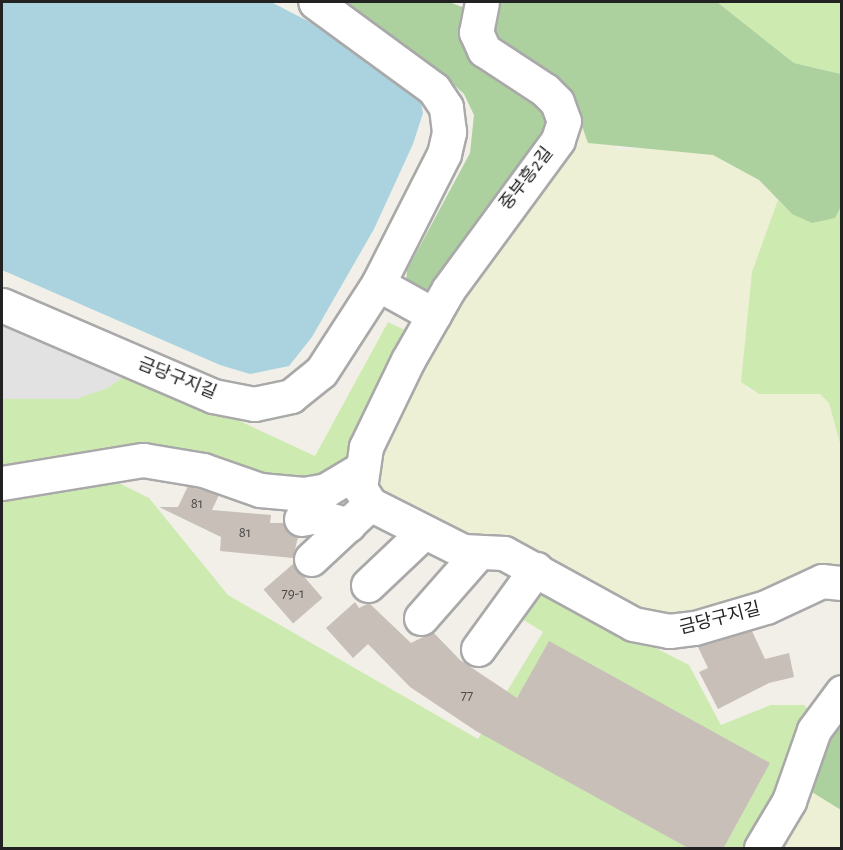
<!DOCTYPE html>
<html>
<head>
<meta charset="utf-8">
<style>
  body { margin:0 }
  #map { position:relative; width:843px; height:850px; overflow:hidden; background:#f2efe9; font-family:"Alegreya Sans","Noto Sans KR",sans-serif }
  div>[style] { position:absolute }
  .farmland>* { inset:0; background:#eef0d5 }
  .grass>* { inset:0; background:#cdebb0 }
  .forest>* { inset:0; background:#add19e }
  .parking>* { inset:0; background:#e2e2e2 }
  .water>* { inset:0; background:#aad3df }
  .building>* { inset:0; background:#c7bfb8; transform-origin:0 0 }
  .roads { filter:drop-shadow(2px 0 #a9a9a9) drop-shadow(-2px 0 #a9a9a9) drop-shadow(0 2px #a9a9a9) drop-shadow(0 -2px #a9a9a9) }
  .minor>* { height:33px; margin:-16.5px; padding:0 16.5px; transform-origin:16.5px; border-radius:16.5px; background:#fff }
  span { translate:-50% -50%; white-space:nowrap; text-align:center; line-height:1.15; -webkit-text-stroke:4.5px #fff; paint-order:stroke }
  .number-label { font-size:15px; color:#4b4948 }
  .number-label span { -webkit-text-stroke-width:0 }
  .street-label { font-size:18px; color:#222 }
  .frame { position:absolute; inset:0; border:3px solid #222; pointer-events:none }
</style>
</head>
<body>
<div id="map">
  <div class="farmland">
    <div style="clip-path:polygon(576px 109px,619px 150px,656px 147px,713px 155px,759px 180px,778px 200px,752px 272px,747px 391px,802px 391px,820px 394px,829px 403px,841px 447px,841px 572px,669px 622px,461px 535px,387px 500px,367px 479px,433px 332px)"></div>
    <div style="clip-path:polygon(807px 789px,841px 810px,841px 848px,771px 848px)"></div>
  </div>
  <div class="grass">
    <div style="clip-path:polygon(717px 2px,841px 2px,841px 74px,794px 63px)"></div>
    <div style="clip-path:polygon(778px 200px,792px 214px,835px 218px,841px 204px,841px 447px,829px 403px,820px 394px,759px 394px,741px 382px,752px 272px)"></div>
    <div style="clip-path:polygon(388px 322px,409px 332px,359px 444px,344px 464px,306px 485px,236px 471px,2px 473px,2px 399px,76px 399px,132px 371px,315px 456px)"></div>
    <div style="clip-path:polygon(111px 479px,149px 498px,228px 595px,478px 739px,543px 632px,514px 614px,535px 586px,689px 665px,721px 725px,771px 705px,804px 705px,812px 713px,752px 848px,2px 848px,2px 501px)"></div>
  </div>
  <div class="forest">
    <div style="clip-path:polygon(343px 2px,449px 2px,465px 8px,538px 95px,555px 125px,434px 292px,424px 294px,406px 283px,407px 270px,470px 153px,474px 115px,464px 94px,439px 71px)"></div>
    <div style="clip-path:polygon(491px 2px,717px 2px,794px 63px,841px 74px,842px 204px,835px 218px,812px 223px,792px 214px,759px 180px,713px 155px,588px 143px,576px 109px,492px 37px)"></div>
    <div style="clip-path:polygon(841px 702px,841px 810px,807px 789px)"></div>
  </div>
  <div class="parking">
    <div style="clip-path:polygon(2px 320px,132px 371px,108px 388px,76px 399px,2px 399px)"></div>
  </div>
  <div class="water">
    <div style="clip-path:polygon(2px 2px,271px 2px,329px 32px,420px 97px,423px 113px,413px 144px,374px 229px,312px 337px,289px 366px,250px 374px,220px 365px,2px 270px)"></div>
  </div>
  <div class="building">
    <div style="clip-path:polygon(188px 486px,219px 495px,212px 510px,271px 515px,270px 523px,283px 523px,298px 537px,293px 558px,220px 551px,221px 537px,159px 507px,178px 507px)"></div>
    <div style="left:293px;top:564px;width:45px;height:39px;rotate:49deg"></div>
    <div style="clip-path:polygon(355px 602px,359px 608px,369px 603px,411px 643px,433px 632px,460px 660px,517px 698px,549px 641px,770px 763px,723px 849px,690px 849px,476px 731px,410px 687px,368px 644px,353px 658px,326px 628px)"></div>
    <div style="clip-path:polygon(752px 631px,765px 659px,789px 653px,794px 677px,769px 683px,718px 709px,699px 672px,708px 668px,698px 647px)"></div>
  </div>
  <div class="roads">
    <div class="minor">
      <div style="left:482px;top:2px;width:31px;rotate:101deg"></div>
      <div style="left:476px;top:32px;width:20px;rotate:66deg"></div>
      <div style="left:484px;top:50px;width:73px;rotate:33.3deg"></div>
      <div style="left:545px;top:90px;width:17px;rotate:45deg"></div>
      <div style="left:557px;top:102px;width:20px;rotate:70deg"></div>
      <div style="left:564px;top:121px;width:20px;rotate:108deg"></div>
      <div style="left:558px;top:140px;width:186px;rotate:126.3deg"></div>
      <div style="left:448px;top:290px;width:81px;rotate:119.7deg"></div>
      <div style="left:408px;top:360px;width:97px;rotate:115.8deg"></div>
      <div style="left:366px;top:447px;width:41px;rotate:98.3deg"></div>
      <div style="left:360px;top:488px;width:19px;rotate:58deg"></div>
      <div style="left:370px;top:504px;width:104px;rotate:26.8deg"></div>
      <div style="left:463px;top:551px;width:41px;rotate:2.8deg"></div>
      <div style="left:504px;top:553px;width:147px;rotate:28.8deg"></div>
      <div style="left:633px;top:624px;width:37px;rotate:11deg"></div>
      <div style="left:669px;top:631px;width:26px;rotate:-7deg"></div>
      <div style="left:695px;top:628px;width:74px;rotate:-16.5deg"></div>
      <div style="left:766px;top:607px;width:62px;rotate:-24.9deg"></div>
      <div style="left:822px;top:581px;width:20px;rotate:6deg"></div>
      <div style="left:378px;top:284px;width:64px;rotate:29deg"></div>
      <div style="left:2px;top:305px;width:230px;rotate:23.3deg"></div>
      <div style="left:213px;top:396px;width:42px;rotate:11deg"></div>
      <div style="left:254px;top:404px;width:38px;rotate:-12deg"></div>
      <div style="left:291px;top:396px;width:38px;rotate:-39deg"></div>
      <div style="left:321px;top:372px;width:105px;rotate:-57.1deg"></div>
      <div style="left:378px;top:284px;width:146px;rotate:-63.1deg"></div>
      <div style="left:444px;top:154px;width:23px;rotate:-77deg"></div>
      <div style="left:449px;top:132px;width:25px;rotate:-97deg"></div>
      <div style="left:446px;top:107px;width:22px;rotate:-124deg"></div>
      <div style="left:434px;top:89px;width:147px;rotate:-143.8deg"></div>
      <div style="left:2px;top:483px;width:143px;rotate:-9.3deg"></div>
      <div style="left:143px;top:460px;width:61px;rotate:9.5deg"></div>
      <div style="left:203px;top:470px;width:60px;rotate:19.3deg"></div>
      <div style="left:260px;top:490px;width:44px;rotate:5.2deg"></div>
      <div style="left:304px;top:494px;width:22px;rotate:-10deg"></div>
      <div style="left:326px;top:490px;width:39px;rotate:-31deg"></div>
      <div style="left:301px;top:519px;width:17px;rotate:-10deg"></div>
      <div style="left:318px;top:516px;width:32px;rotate:16deg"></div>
      <div style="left:311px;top:559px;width:81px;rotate:-43deg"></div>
      <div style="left:368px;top:585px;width:77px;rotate:-43.4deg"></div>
      <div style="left:421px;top:618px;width:88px;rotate:-48.7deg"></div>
      <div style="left:478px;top:649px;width:99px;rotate:-54.1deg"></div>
      <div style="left:761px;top:848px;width:55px;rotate:-59.2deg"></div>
      <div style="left:789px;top:801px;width:75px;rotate:-70.6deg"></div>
      <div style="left:814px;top:730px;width:47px;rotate:-53.6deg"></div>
    </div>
  </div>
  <div class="number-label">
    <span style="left:197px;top:504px">81</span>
    <span style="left:245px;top:533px">81</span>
    <span style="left:293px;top:594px">79-1</span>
    <span style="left:467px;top:696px">77</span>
  </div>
  <div class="street-label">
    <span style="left:527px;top:179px;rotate:-52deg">중부흥2길</span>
    <span style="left:177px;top:379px;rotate:22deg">금당구지길</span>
    <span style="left:720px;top:619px;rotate:-14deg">금당구지길</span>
  </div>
  <div class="frame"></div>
</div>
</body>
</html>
